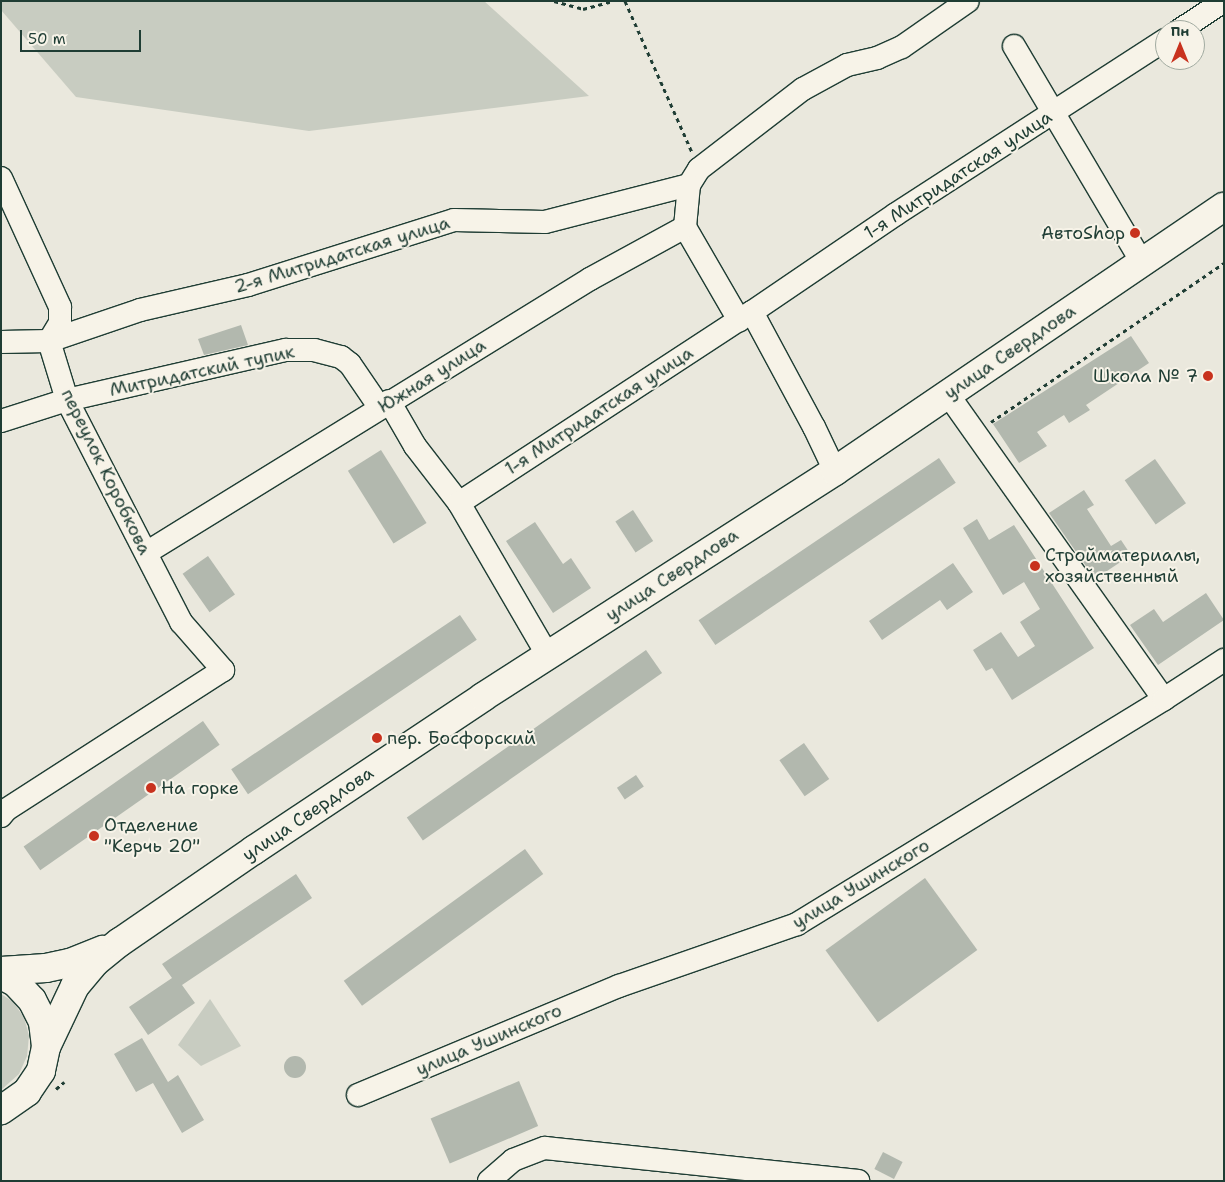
<!DOCTYPE html>
<html>
<head>
<meta charset="utf-8">
<style>
  body { margin:0 }
  #map { position:relative; width:1225px; height:1182px; overflow:hidden; background:#eae8dd; font-family:"Shantell Sans",sans-serif }
  div>[style] { position:absolute }
  .green>* { inset:0; background:#c8ccc1 }
  .building>* { inset:0; background:#b2b8ae; transform-origin:0 0 }
  .round { border-radius:50% }
  .path>* { height:3px; margin-top:-1.5px; transform-origin:0; background:repeating-linear-gradient(90deg,#1f3d34 0 4px,transparent 0 8px) }
  .roads { filter:drop-shadow(1px 0 #1f3d34) drop-shadow(-1px 0 #1f3d34) drop-shadow(0 1px #1f3d34) drop-shadow(0 -1px #1f3d34) }
  .minor>* { height:22px; margin:-11px; padding:0 11px; transform-origin:11px; border-radius:11px; background:#f7f3e8 }
  .major>* { height:28px; margin:-14px; padding:0 14px; transform-origin:14px; border-radius:14px; background:#f7f3e8 }
  .dots>* { width:14px; height:14px; translate:-50% -50%; box-sizing:border-box; border:2px solid #f7f3e8; border-radius:50% }
  span { translate:-50% -50%; white-space:nowrap; text-align:center; line-height:1.15; -webkit-text-stroke:4px #f7f3e8; paint-order:stroke }
  .street-label { font-size:18px; color:#1f3d34 }
  .poi-label { font-size:18px; color:#1f3d34 }
  .right { translate:-100% -50%; text-align:right }
  .left { translate:0 -50%; text-align:left }
  .frame { position:absolute; inset:0; border:2px solid #1f3d34; pointer-events:none }
  .north { position:absolute; left:1155px; top:20px; width:50px; height:50px; box-sizing:border-box; background:#f7f3e8; border:1px solid #a1aaa0; border-radius:50%; rotate:0deg; font-size:14px; font-weight:700; line-height:20px; text-align:center; color:#1f3d34 }
  .north::after { content:''; display:block; margin:auto; width:18px; height:22px; background:#c8321e; clip-path:polygon(50% 0,100% 100%,50% 72%,0 100%) }
  .scale { position:absolute; left:20px; top:30px; width:121px; height:22px; box-sizing:border-box; border:2px solid #1f3d34; border-top:0; padding-left:6px; font-size:15px; line-height:18px; white-space:nowrap; color:#1f3d34; -webkit-text-stroke:4px #f7f3e8; paint-order:stroke }
</style>
</head>
<body>
<div id="map">
  <div class="green">
    <div style="clip-path:polygon(1px 1px,484px 1px,589px 96px,309px 131px,76px 97px,1px 10px)"></div>
    <div style="clip-path:polygon(1px 994px,12px 1001px,24px 1017px,29px 1036px,27px 1056px,19px 1074px,1px 1090px)"></div>
    <div style="clip-path:polygon(210px 999px,241px 1046px,201px 1066px,178px 1045px)"></div>
  </div>
  <div class="building">
    <div style="clip-path:polygon(241px 325px,248px 345px,204px 355px,198px 339px)"></div>
    <div style="clip-path:polygon(1131px 336px,1149px 363px,1086px 405px,1090px 410px,1069px 423px,1064px 415px,1037px 432px,1047px 446px,1019px 463px,993px 424px)"></div>
    <div style="left:381px;top:450px;width:86px;height:39px;rotate:58deg"></div>
    <div style="left:939px;top:458px;width:30px;height:290px;rotate:56deg"></div>
    <div style="left:1155px;top:459px;width:54px;height:37px;rotate:55deg"></div>
    <div style="clip-path:polygon(1084px 490px,1094px 505px,1087px 509px,1111px 546px,1121px 540px,1131px 555px,1095px 579px,1049px 513px)"></div>
    <div style="left:633px;top:510px;width:37px;height:21px;rotate:57deg"></div>
    <div style="clip-path:polygon(977px 519px,989px 540px,1014px 525px,1094px 648px,1012px 700px,992px 668px,986px 671px,973px 650px,1001px 632px,1018px 657px,1035px 646px,1020px 622px,1040px 609px,1024px 582px,1003px 595px,963px 528px)"></div>
    <div style="clip-path:polygon(535px 522px,563px 564px,571px 558px,591px 588px,553px 613px,506px 541px)"></div>
    <div style="left:208px;top:556px;width:47px;height:31px;rotate:55deg"></div>
    <div style="clip-path:polygon(953px 563px,973px 592px,947px 610px,940px 600px,882px 640px,869px 621px)"></div>
    <div style="clip-path:polygon(1206px 593px,1224px 620px,1158px 665px,1130px 625px,1154px 609px,1163px 622px)"></div>
    <div style="left:460px;top:615px;width:30px;height:276px;rotate:56deg"></div>
    <div style="left:646px;top:650px;width:28px;height:292px;rotate:55deg"></div>
    <div style="left:203px;top:721px;width:29px;height:219px;rotate:55deg"></div>
    <div style="left:804px;top:743px;width:44px;height:30px;rotate:55deg"></div>
    <div style="left:636px;top:775px;width:14px;height:23px;rotate:56deg"></div>
    <div style="left:525px;top:849px;width:31px;height:224px;rotate:54deg"></div>
    <div style="clip-path:polygon(296px 874px,312px 898px,182px 985px,195px 1003px,148px 1035px,129px 1007px,172px 978px,162px 964px)"></div>
    <div style="left:925px;top:878px;width:89px;height:123px;rotate:54deg"></div>
    <div style="clip-path:polygon(142px 1038px,168px 1082px,178px 1075px,204px 1120px,182px 1133px,153px 1083px,136px 1092px,114px 1054px)"></div>
    <div class="round" style="left:284px;top:1056px;width:22px;height:22px"></div>
    <div style="left:519px;top:1081px;width:49px;height:96px;rotate:67deg"></div>
    <div style="left:883px;top:1152px;width:22px;height:19px;rotate:27deg"></div>
  </div>
  <div class="path">
    <div style="left:554px;top:1px;width:30px;rotate:15deg"></div>
    <div style="left:583px;top:9px;width:30px;rotate:-15deg"></div>
    <div style="left:625px;top:1px;width:165px;rotate:66.1deg"></div>
    <div style="left:991px;top:422px;width:282px;rotate:-34.3deg"></div>
    <div style="left:56px;top:1089px;width:11px;rotate:-41deg"></div>
  </div>
  <div class="roads">
    <div class="minor">
      <div style="left:1180px;top:30px;width:53px;rotate:-33.4deg"></div>
      <div style="left:1014px;top:46px;width:253px;rotate:59.4deg"></div>
      <div style="left:1px;top:178px;width:142px;rotate:65.4deg"></div>
      <div style="left:60px;top:307px;width:16px;rotate:90deg"></div>
      <div style="left:60px;top:323px;width:21px;rotate:121deg"></div>
      <div style="left:49px;top:341px;width:62px;rotate:73deg"></div>
      <div style="left:67px;top:400px;width:250px;rotate:62.8deg"></div>
      <div style="left:181px;top:622px;width:64px;rotate:48.8deg"></div>
      <div style="left:223px;top:670px;width:258px;rotate:147.2deg"></div>
      <div style="left:6px;top:810px;width:8px;rotate:130deg"></div>
      <div style="left:685px;top:227px;width:108px;rotate:59.9deg"></div>
      <div style="left:739px;top:320px;width:15px;rotate:-32deg"></div>
      <div style="left:752px;top:312px;width:131px;rotate:61.7deg"></div>
      <div style="left:814px;top:427px;width:49px;rotate:64.5deg"></div>
      <div style="left:752px;top:312px;width:174px;rotate:-34.2deg"></div>
      <div style="left:896px;top:214px;width:320px;rotate:-32.9deg"></div>
      <div style="left:1px;top:342px;width:48px;rotate:-1.2deg"></div>
      <div style="left:49px;top:341px;width:96px;rotate:-18.8deg"></div>
      <div style="left:140px;top:310px;width:111px;rotate:-13deg"></div>
      <div style="left:248px;top:285px;width:216px;rotate:-17.5deg"></div>
      <div style="left:454px;top:220px;width:91px;rotate:1.3deg"></div>
      <div style="left:545px;top:222px;width:149px;rotate:-14.4deg"></div>
      <div style="left:689px;top:185px;width:19px;rotate:-58deg"></div>
      <div style="left:699px;top:169px;width:131px;rotate:-37.6deg"></div>
      <div style="left:803px;top:89px;width:50px;rotate:-28.6deg"></div>
      <div style="left:847px;top:65px;width:31px;rotate:-13deg"></div>
      <div style="left:877px;top:58px;width:27px;rotate:-24deg"></div>
      <div style="left:902px;top:47px;width:80px;rotate:-34.9deg"></div>
      <div style="left:947px;top:393px;width:375px;rotate:54.7deg"></div>
      <div style="left:389px;top:401px;width:52px;rotate:60deg"></div>
      <div style="left:415px;top:446px;width:72px;rotate:52.3deg"></div>
      <div style="left:459px;top:503px;width:177px;rotate:59.8deg"></div>
      <div style="left:1px;top:421px;width:69px;rotate:-17.7deg"></div>
      <div style="left:67px;top:400px;width:225px;rotate:-12.9deg"></div>
      <div style="left:286px;top:350px;width:28px"></div>
      <div style="left:314px;top:350px;width:28px;rotate:15deg"></div>
      <div style="left:341px;top:357px;width:11px;rotate:38deg"></div>
      <div style="left:350px;top:364px;width:53px;rotate:55.7deg"></div>
      <div style="left:459px;top:503px;width:334px;rotate:-33.2deg"></div>
      <div style="left:146px;top:553px;width:522px;rotate:-31.68deg"></div>
      <div style="left:590px;top:279px;width:108px;rotate:-28.7deg"></div>
      <div style="left:685px;top:227px;width:42px;rotate:-84.6deg"></div>
      <div style="left:358px;top:1095px;width:283px;rotate:-22.7deg"></div>
      <div style="left:619px;top:986px;width:188px;rotate:-19.2deg"></div>
      <div style="left:797px;top:924px;width:430px;rotate:-31.5deg"></div>
      <div style="left:1164px;top:699px;width:72px;rotate:-33deg"></div>
      <div style="left:489px;top:1181px;width:32px;rotate:-41deg"></div>
      <div style="left:513px;top:1160px;width:34px;rotate:-21deg"></div>
      <div style="left:545px;top:1148px;width:315px;rotate:6deg"></div>
    </div>
    <div class="major">
      <div style="left:1px;top:971px;width:45px;rotate:-3.8deg"></div>
      <div style="left:46px;top:968px;width:25px;rotate:-12deg"></div>
      <div style="left:70px;top:963px;width:35px;rotate:-22deg"></div>
      <div style="left:1px;top:975px;width:16px;rotate:27deg"></div>
      <div style="left:15px;top:982px;width:25px;rotate:47deg"></div>
      <div style="left:32px;top:1000px;width:25px;rotate:63deg"></div>
      <div style="left:43px;top:1022px;width:25px;rotate:83deg"></div>
      <div style="left:46px;top:1047px;width:25px;rotate:102deg"></div>
      <div style="left:41px;top:1071px;width:25px;rotate:124deg"></div>
      <div style="left:27px;top:1092px;width:32px;rotate:145deg"></div>
      <div style="left:46px;top:1047px;width:68px;rotate:-64.6deg"></div>
      <div style="left:75px;top:986px;width:31px;rotate:-50deg"></div>
      <div style="left:95px;top:962px;width:32px;rotate:-39deg"></div>
      <div style="left:120px;top:942px;width:163px;rotate:-34.5deg"></div>
      <div style="left:254px;top:850px;width:275px;rotate:-33.7deg"></div>
      <div style="left:483px;top:697px;width:418px;rotate:-32.7deg"></div>
      <div style="left:835px;top:471px;width:470px;rotate:-34.2deg"></div>
    </div>
  </div>
  <div class="dots">
    <div style="left:1135px;top:233px;background:#c8321e"></div>
    <div style="left:1208px;top:376px;background:#c8321e"></div>
    <div style="left:1035px;top:566px;background:#c8321e"></div>
    <div style="left:377px;top:738px;background:#c8321e"></div>
    <div style="left:151px;top:788px;background:#c8321e"></div>
    <div style="left:94px;top:836px;background:#c8321e"></div>
  </div>
  <div class="street-label">
    <span style="left:958px;top:175px;rotate:-33deg">1-я Митридатская улица</span>
    <span style="left:342px;top:255px;rotate:-17deg">2-я Митридатская улица</span>
    <span style="left:1010px;top:352px;rotate:-34deg">улица Свердлова</span>
    <span style="left:202px;top:371px;rotate:-12deg">Митридатский тупик</span>
    <span style="left:432px;top:376px;rotate:-32deg">Южная улица</span>
    <span style="left:599px;top:411px;rotate:-33deg">1-я Митридатская улица</span>
    <span style="left:106px;top:472px;rotate:64deg">переулок Коробкова</span>
    <span style="left:672px;top:575px;rotate:-33deg">улица Свердлова</span>
    <span style="left:308px;top:814px;rotate:-34deg">улица Свердлова</span>
    <span style="left:861px;top:884px;rotate:-31deg">улица Ушинского</span>
    <span style="left:489px;top:1040px;rotate:-23deg">улица Ушинского</span>
  </div>
  <div class="poi-label">
    <span class="right" style="left:1125px;top:233px">АвтоShop</span>
    <span class="right" style="left:1198px;top:376px">Школа № 7</span>
    <span class="left" style="left:1045px;top:566px">Стройматериалы,<br>хозяйственный</span>
    <span class="left" style="left:387px;top:738px">пер. Босфорский</span>
    <span class="left" style="left:161px;top:788px">На горке</span>
    <span class="left" style="left:104px;top:836px">Отделение<br>"Керчь 20"</span>
  </div>
  <div class="frame"></div>
  <div class="north">Пн</div>
  <div class="scale">50 m</div>
</div>
</body>
</html>
